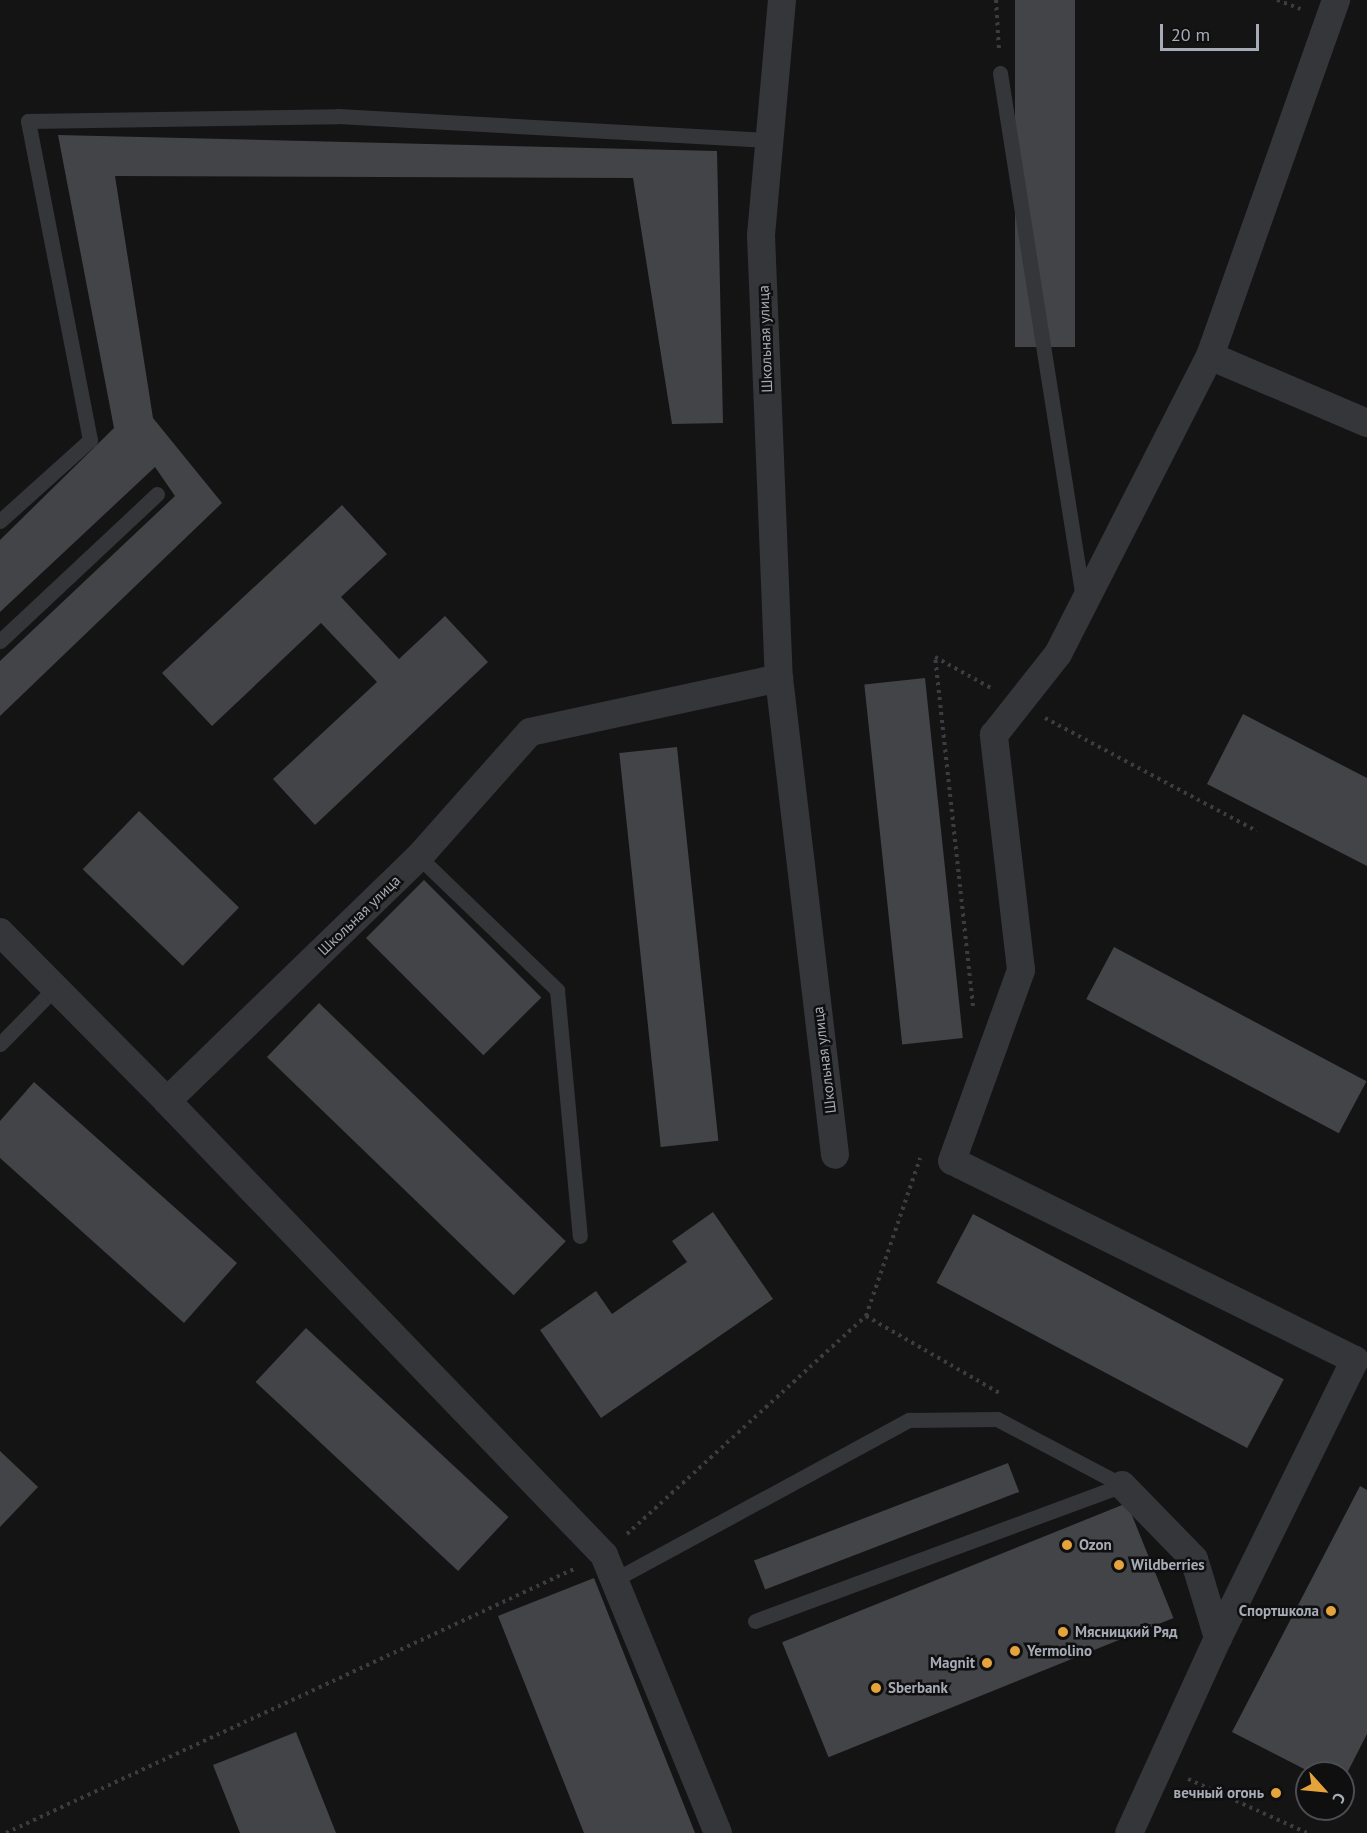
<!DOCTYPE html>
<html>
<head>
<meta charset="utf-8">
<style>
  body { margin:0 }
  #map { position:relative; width:1367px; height:1833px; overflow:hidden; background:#141415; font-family:"PT Sans",sans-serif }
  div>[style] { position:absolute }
  .building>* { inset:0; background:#434448; transform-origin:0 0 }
  .path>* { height:4px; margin-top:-2px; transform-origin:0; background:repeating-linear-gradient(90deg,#3b3d41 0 3px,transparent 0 7.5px) }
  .lane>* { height:15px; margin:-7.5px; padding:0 7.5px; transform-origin:7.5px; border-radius:7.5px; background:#35363a }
  .street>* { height:28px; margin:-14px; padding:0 14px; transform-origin:14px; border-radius:14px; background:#35363a }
  .dots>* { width:16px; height:16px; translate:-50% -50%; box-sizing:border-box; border:3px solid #0f0f10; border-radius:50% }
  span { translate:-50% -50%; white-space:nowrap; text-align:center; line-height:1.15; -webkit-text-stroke:5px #0f0f10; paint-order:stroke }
  .street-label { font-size:15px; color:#a6abb5 }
  .poi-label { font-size:15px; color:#a6abb5; font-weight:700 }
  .left { translate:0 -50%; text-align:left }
  .right { translate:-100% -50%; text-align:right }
  .north { position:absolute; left:1295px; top:1761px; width:60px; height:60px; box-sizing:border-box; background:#0f0f10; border:2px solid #4b4d52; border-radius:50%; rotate:117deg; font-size:16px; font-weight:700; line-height:24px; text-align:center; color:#a6abb5 }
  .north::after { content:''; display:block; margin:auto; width:21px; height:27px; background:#e5a33c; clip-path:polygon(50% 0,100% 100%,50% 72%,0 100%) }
  .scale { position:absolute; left:1160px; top:24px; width:99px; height:27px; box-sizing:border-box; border:3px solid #a6abb5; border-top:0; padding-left:8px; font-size:18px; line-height:21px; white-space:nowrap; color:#a6abb5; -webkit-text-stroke:4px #0f0f10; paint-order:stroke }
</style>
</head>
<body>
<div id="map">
  <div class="building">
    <div style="left:1015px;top:0;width:60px;height:347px"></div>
    <div style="clip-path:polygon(58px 135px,717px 151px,723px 423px,672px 424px,633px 178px,115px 176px,153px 418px,222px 503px,0 716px,0 661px,175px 496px,155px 467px,0 612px,0 540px,114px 428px)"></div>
    <div style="clip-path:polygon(342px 505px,387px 554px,341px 597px,399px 659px,445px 616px,488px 662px,315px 825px,273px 779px,377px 682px,321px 623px,212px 726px,162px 673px)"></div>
    <div style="left:925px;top:678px;width:362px;height:61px;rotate:84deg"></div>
    <div style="clip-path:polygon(1243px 714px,1367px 778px,1367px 866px,1207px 784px)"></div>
    <div style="left:677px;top:747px;width:396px;height:58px;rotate:84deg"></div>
    <div style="left:139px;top:811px;width:139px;height:81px;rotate:44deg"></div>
    <div style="left:424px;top:880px;width:166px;height:82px;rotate:45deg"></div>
    <div style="left:1114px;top:947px;width:286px;height:59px;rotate:28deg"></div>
    <div style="left:319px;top:1003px;width:343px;height:75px;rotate:44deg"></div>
    <div style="clip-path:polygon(34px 1082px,237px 1263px,184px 1323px,0 1158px,0 1121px)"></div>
    <div style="clip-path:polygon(713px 1212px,773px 1299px,601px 1418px,540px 1330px,596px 1291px,612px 1314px,687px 1262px,672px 1241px)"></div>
    <div style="left:973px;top:1214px;width:352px;height:78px;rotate:28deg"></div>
    <div style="left:306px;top:1328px;width:277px;height:74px;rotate:43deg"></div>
    <div style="clip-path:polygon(0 1451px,38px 1487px,0 1527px)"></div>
    <div style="left:1008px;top:1463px;width:31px;height:272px;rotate:69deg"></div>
    <div style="clip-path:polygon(1360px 1486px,1367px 1490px,1367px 1734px,1343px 1781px,1343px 1773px,1312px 1773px,1232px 1732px)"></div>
    <div style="left:1127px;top:1503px;width:124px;height:372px;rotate:68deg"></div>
    <div style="clip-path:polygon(594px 1578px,695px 1833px,584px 1833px,498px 1616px)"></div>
    <div style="clip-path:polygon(296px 1732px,336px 1833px,240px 1833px,213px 1765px)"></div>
  </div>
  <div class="path">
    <div style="left:996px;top:0;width:50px;rotate:86.6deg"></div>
    <div style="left:1277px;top:0;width:25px;rotate:21deg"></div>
    <div style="left:1045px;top:718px;width:240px;rotate:28.1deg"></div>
    <div style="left:973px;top:1006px;width:351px;rotate:-96.2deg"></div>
    <div style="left:935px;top:657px;width:64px;rotate:29deg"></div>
    <div style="left:866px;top:1316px;width:156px;rotate:30deg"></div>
    <div style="left:627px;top:1534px;width:323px;rotate:-42.4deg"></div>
    <div style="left:866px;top:1316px;width:167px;rotate:-71.1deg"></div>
    <div style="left:1188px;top:1779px;width:131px;rotate:24.4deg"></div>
    <div style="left:6px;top:1833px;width:626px;rotate:-24.93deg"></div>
  </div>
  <div class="lane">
    <div style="left:1000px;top:73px;width:532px;rotate:81.02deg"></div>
    <div style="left:0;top:521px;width:121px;rotate:-42deg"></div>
    <div style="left:90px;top:440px;width:325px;rotate:-101deg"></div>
    <div style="left:28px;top:121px;width:310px;rotate:-0.9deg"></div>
    <div style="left:338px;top:116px;width:435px;rotate:3.2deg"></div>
    <div style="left:0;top:641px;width:215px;rotate:-43.1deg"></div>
    <div style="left:419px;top:857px;width:192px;rotate:43.9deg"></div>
    <div style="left:557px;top:990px;width:247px;rotate:84.7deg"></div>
    <div style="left:0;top:1044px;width:78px;rotate:-45.5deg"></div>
    <div style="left:614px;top:1580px;width:336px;rotate:-28.5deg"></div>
    <div style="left:909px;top:1420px;width:88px;rotate:-0.7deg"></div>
    <div style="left:997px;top:1419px;width:141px;rotate:27.8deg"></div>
    <div style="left:755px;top:1621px;width:391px;rotate:-20.3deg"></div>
  </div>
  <div class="street">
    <div style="left:782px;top:0;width:236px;rotate:95.1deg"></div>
    <div style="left:761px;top:235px;width:443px;rotate:87.7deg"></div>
    <div style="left:779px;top:678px;width:480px;rotate:83.3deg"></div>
    <div style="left:1210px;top:356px;width:171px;rotate:23.1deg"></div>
    <div style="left:0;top:932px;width:238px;rotate:45.3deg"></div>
    <div style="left:167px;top:1101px;width:351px;rotate:-44.1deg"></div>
    <div style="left:419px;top:857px;width:167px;rotate:-48.4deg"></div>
    <div style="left:530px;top:732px;width:255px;rotate:-12.2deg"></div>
    <div style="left:167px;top:1101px;width:630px;rotate:46.09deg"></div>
    <div style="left:604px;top:1555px;width:300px;rotate:67.7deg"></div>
    <div style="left:1122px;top:1485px;width:103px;rotate:45.8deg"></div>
    <div style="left:1194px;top:1559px;width:83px;rotate:73.1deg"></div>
    <div style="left:1218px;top:1638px;width:214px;rotate:114.5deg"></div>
    <div style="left:1218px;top:1638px;width:310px;rotate:-63.8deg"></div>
    <div style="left:1355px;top:1360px;width:449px;rotate:-153.7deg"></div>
    <div style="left:952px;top:1161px;width:203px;rotate:-70.1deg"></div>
    <div style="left:1021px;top:970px;width:237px;rotate:-96.6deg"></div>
    <div style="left:994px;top:735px;width:103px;rotate:-51.7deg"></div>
    <div style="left:1058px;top:654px;width:335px;rotate:-63deg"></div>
    <div style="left:1210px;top:356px;width:378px;rotate:-70.5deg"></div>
  </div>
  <div class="dots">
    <div style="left:1067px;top:1545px;background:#e5a33c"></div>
    <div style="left:1119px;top:1565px;background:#e5a33c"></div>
    <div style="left:1331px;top:1611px;background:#e5a33c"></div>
    <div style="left:1063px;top:1632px;background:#e5a33c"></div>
    <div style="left:1015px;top:1651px;background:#e5a33c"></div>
    <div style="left:987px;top:1663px;background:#e5a33c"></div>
    <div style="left:876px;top:1688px;background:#e5a33c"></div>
    <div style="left:1276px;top:1793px;background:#e5a33c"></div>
  </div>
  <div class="street-label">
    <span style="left:765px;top:339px;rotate:-92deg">Школьная улица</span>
    <span style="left:359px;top:915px;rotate:-44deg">Школьная улица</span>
    <span style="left:824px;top:1060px;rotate:-97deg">Школьная улица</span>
  </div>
  <div class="poi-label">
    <span class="left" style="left:1079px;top:1545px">Ozon</span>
    <span class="left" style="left:1131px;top:1565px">Wildberries</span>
    <span class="right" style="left:1319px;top:1611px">Спортшкола</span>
    <span class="left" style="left:1075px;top:1632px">Мясницкий Ряд</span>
    <span class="left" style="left:1027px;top:1651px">Yermolino</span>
    <span class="right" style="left:975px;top:1663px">Magnit</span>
    <span class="left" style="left:888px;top:1688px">Sberbank</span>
    <span class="right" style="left:1264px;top:1793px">вечный огонь</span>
  </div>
  <div class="north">С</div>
  <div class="scale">20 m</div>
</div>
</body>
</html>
